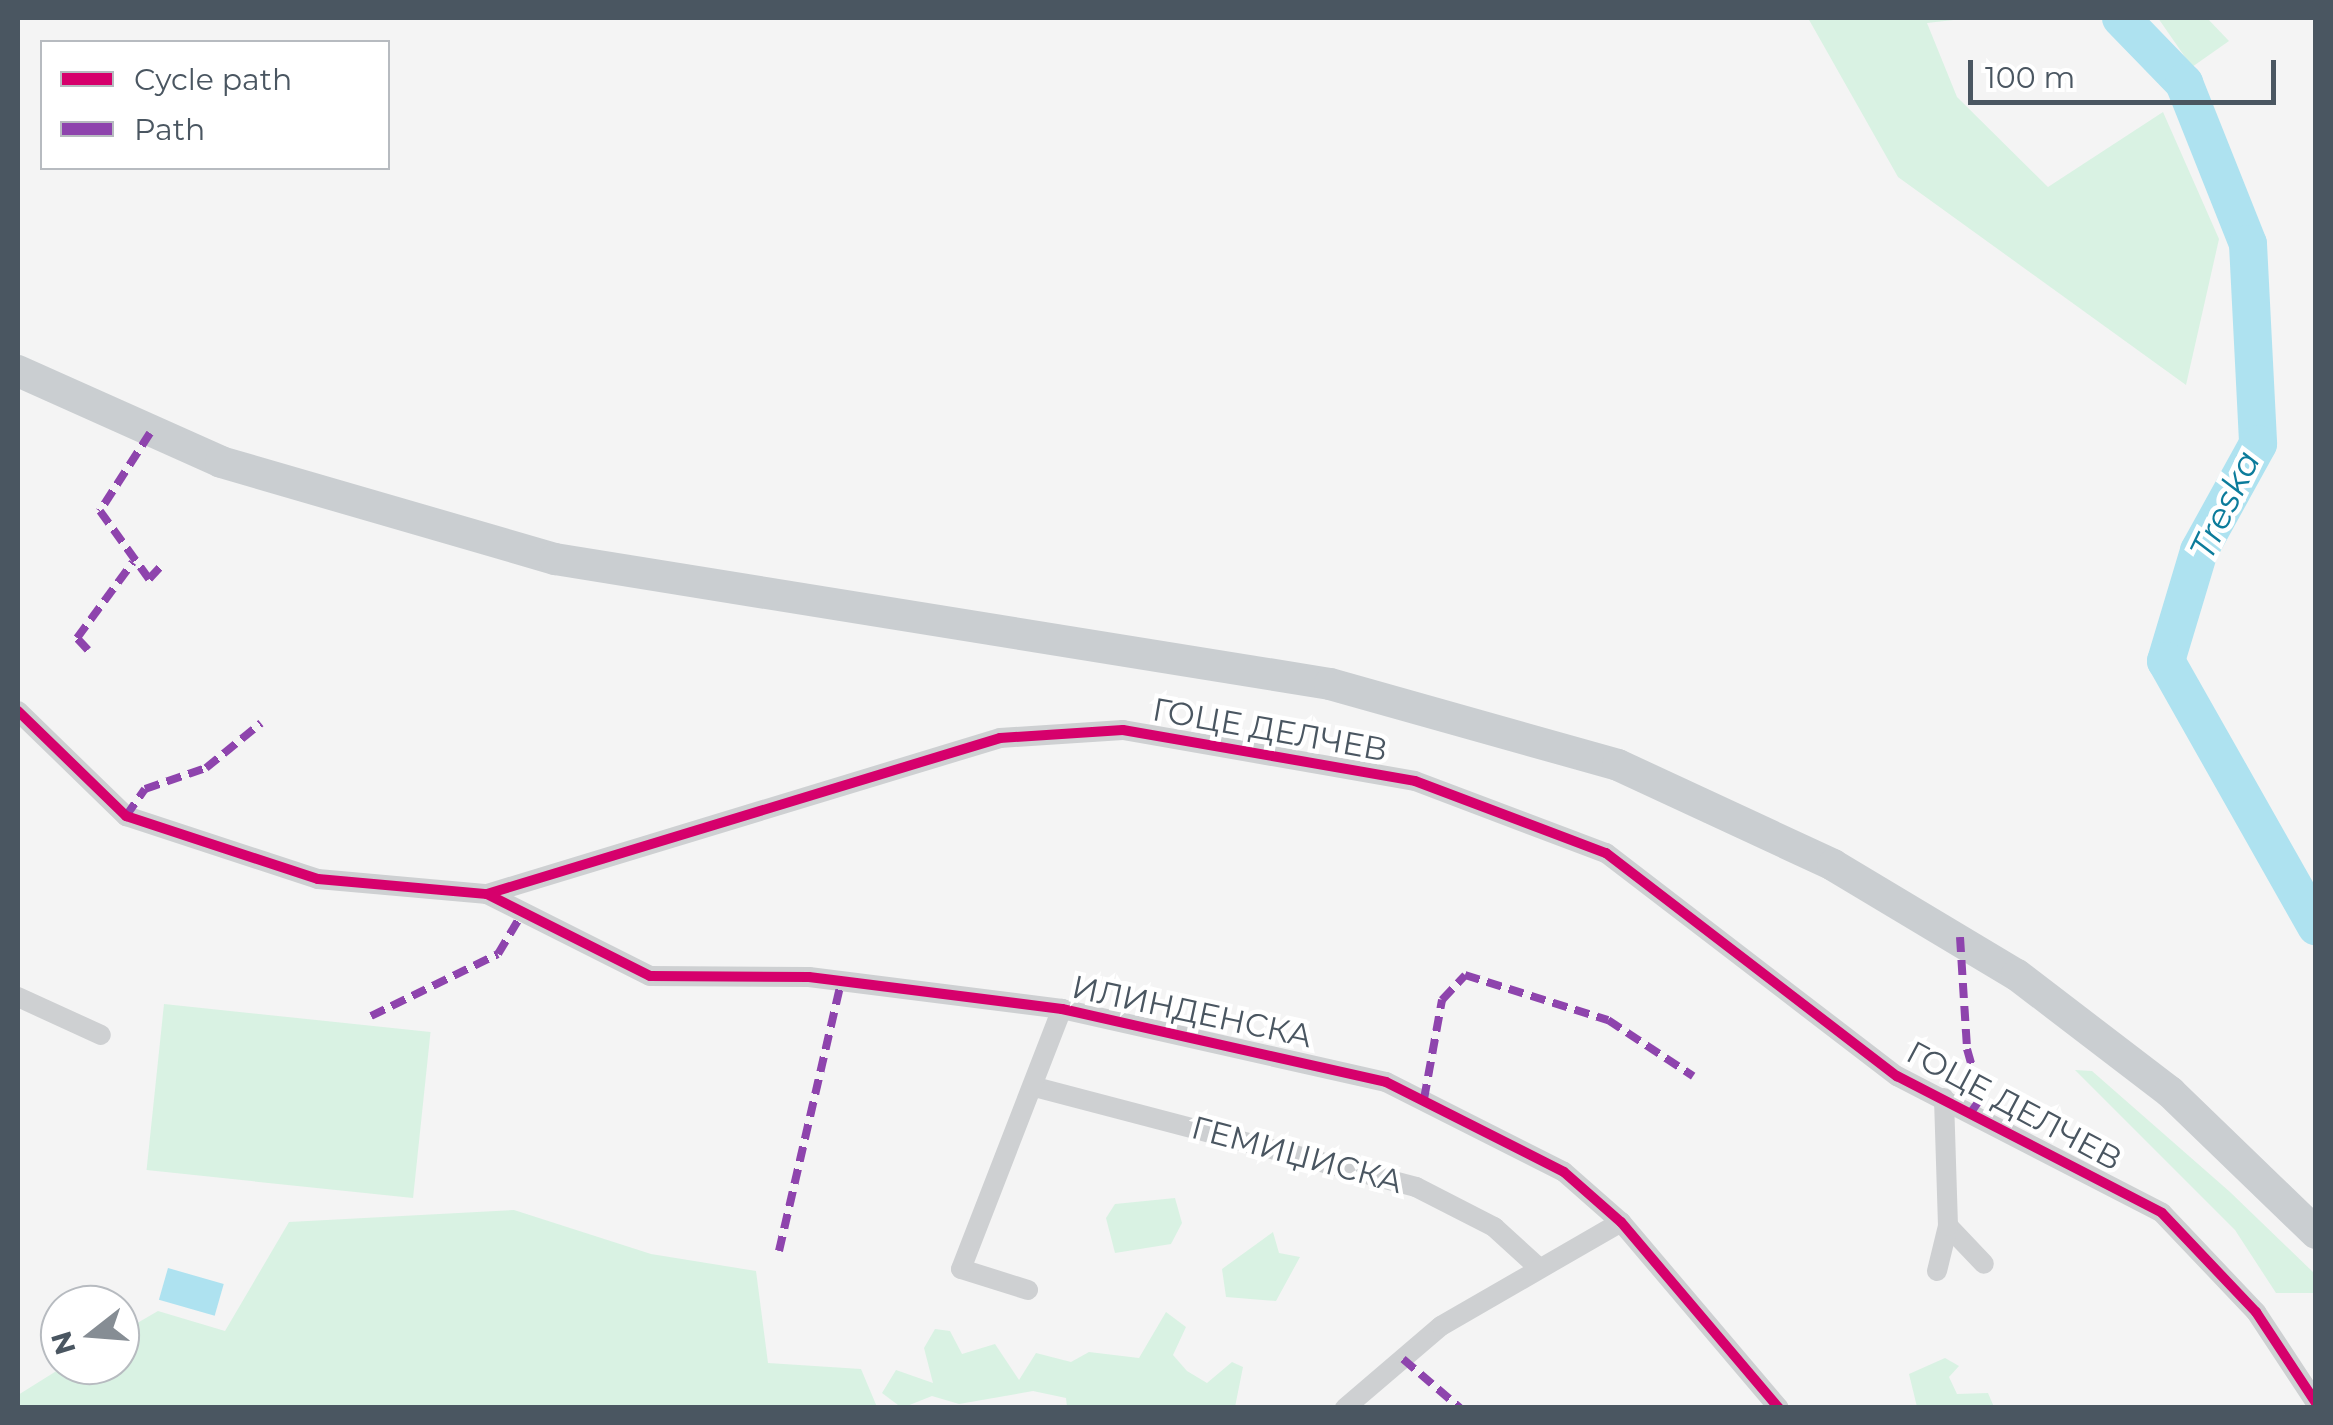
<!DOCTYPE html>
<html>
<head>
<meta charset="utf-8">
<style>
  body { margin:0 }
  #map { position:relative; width:2333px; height:1425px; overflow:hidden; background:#f4f4f4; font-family:Montserrat,sans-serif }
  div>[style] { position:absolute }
  .green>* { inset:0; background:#d9f2e3; transform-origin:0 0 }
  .water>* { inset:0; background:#aee2f0; transform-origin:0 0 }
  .river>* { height:38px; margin:-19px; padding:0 19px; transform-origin:19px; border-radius:19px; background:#aee2f0 }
  .street>* { height:20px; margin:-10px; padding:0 10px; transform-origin:10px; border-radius:10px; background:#ced0d2 }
  .primary>* { height:32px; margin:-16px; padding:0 16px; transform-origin:16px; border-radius:16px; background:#caced1 }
  .quiet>* { height:8px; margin-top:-4px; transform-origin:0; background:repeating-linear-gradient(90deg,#8e44ad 0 15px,transparent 0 23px) }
  .cycleway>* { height:10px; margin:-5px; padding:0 5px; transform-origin:5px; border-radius:5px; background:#d6006c }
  span { translate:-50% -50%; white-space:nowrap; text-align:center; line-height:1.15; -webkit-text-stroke:9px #fff; paint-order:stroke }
  .street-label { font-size:32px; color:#4a5661 }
  .water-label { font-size:35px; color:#0c7c9b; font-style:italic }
  .frame { position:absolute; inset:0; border:20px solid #4a5661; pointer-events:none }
  .legend { position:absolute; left:40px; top:40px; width:350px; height:130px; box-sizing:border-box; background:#fff; border:2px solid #b7bbc0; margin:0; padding:12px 18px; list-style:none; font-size:30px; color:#4a5661 }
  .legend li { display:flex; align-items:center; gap:20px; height:50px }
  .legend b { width:50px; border:2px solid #b7bbc0 }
  .north { position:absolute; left:40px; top:1285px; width:100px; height:100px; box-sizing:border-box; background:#fff; border:2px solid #b7bbc0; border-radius:50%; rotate:253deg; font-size:28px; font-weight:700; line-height:40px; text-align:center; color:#4a5661 }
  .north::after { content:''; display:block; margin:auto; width:35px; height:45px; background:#868d94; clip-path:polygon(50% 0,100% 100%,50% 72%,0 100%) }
  .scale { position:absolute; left:1968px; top:60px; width:308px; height:45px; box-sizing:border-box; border:5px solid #4a5661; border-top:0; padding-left:12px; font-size:30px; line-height:35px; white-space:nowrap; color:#4a5661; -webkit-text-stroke:8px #fff; paint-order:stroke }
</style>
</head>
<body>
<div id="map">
  <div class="green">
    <div style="clip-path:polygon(1808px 18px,1971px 18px,1927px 23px,1957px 97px,2048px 187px,2163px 112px,2219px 239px,2186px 385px,1898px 177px)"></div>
    <div style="clip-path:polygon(2158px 18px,2207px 18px,2229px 41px,2192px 67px)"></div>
    <div style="left:164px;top:1004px;width:268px;height:167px;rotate:6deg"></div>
    <div style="clip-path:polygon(2075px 1070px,2092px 1071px,2230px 1192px,2315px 1274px,2315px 1293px,2276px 1293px,2235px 1230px)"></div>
    <div style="clip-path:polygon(1175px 1198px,1182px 1223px,1171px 1244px,1115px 1253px,1106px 1218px,1115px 1204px)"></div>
    <div style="clip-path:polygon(514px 1210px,651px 1254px,756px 1271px,768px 1363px,861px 1369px,877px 1407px,18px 1407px,18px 1395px,66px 1365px,120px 1365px,120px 1333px,158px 1311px,225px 1331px,289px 1222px)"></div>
    <div style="clip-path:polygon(1273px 1232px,1279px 1253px,1300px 1257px,1276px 1301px,1226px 1297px,1222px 1269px)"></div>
    <div style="clip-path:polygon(1166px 1312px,1186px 1327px,1173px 1355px,1187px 1371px,1207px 1383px,1232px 1362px,1243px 1367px,1235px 1407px,1067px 1407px,1066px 1398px,1033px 1391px,959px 1404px,932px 1396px,902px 1408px,882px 1393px,896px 1370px,933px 1383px,924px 1348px,935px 1329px,950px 1331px,962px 1354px,995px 1344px,1019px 1380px,1036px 1353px,1071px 1362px,1089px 1352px,1139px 1358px)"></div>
    <div style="clip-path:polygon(1945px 1358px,1959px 1366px,1949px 1377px,1957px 1394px,1988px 1393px,1994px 1407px,1917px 1407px,1909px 1374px)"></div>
  </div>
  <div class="water">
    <div style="left:168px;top:1268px;width:58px;height:33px;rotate:16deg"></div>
  </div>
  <div class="river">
    <div style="left:2121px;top:18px;width:91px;rotate:45.9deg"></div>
    <div style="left:2184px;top:83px;width:173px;rotate:68.3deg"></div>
    <div style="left:2248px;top:244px;width:200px;rotate:87.1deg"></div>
    <div style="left:2258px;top:444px;width:122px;rotate:118.9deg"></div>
    <div style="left:2199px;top:551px;width:115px;rotate:106.7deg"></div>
    <div style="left:2166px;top:661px;width:305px;rotate:60.5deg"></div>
  </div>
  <div class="street">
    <div style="left:18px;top:711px;width:151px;rotate:44.2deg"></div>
    <div style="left:126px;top:816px;width:202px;rotate:18.2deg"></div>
    <div style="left:318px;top:879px;width:170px;rotate:5.1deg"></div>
    <div style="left:487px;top:894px;width:536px;rotate:-16.91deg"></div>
    <div style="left:1000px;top:738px;width:123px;rotate:-3.7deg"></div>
    <div style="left:1123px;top:730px;width:296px;rotate:9.9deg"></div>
    <div style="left:1415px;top:781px;width:204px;rotate:20.7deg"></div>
    <div style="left:1606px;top:853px;width:367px;rotate:37.5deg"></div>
    <div style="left:1897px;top:1076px;width:298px;rotate:27.3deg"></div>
    <div style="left:2162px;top:1213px;width:137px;rotate:46.5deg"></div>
    <div style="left:2256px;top:1312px;width:109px;rotate:56.6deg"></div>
    <div style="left:487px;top:894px;width:182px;rotate:26.7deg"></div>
    <div style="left:650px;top:976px;width:159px;rotate:0.4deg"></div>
    <div style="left:809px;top:977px;width:255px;rotate:7.2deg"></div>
    <div style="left:1062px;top:1009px;width:332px;rotate:12.7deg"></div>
    <div style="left:1386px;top:1082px;width:199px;rotate:26.8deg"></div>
    <div style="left:1564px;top:1172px;width:76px;rotate:41.3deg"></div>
    <div style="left:1621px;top:1222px;width:244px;rotate:49.7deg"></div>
    <div style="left:18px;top:997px;width:91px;rotate:24.6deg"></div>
    <div style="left:1035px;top:1087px;width:394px;rotate:14.7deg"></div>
    <div style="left:1416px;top:1187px;width:88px;rotate:27.1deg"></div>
    <div style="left:1494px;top:1227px;width:59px;rotate:42.3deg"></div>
    <div style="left:1948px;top:1226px;width:52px;rotate:46.5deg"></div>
    <div style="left:1937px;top:1271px;width:46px;rotate:-76.3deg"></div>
    <div style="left:1948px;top:1226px;width:128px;rotate:-91.8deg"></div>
    <div style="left:1028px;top:1290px;width:70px;rotate:-162.6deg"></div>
    <div style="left:961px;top:1269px;width:279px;rotate:-68.8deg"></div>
    <div style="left:1345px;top:1408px;width:126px;rotate:-40.5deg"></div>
    <div style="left:1441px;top:1326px;width:208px;rotate:-30deg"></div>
  </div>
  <div class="primary">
    <div style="left:18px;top:371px;width:222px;rotate:24.1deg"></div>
    <div style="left:221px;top:462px;width:348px;rotate:16.2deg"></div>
    <div style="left:555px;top:559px;width:785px;rotate:9.16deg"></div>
    <div style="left:1330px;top:684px;width:299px;rotate:15.7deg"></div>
    <div style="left:1618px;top:765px;width:237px;rotate:24.9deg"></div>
    <div style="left:1833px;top:865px;width:214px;rotate:30.9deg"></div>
    <div style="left:2017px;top:975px;width:193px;rotate:37.4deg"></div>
    <div style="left:2170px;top:1092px;width:203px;rotate:44deg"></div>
  </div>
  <div class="quiet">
    <div style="left:150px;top:433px;width:93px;rotate:122.7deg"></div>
    <div style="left:100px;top:511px;width:84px;rotate:54.2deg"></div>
    <div style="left:149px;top:579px;width:21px;rotate:-47deg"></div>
    <div style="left:88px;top:650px;width:16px;rotate:-133deg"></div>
    <div style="left:77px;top:638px;width:94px;rotate:-53.6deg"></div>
    <div style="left:126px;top:816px;width:33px;rotate:-55deg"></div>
    <div style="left:145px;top:789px;width:65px;rotate:-19deg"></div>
    <div style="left:206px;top:768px;width:71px;rotate:-39.3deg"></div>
    <div style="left:1960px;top:937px;width:112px;rotate:86.4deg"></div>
    <div style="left:1967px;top:1049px;width:51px;rotate:74.1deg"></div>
    <div style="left:1981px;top:1098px;width:16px;rotate:125deg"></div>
    <div style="left:371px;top:1016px;width:141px;rotate:-26deg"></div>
    <div style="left:498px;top:954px;width:49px;rotate:-59.2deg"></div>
    <div style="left:1424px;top:1099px;width:101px;rotate:-79.7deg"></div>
    <div style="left:1442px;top:1000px;width:34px;rotate:-47deg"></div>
    <div style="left:1465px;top:975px;width:150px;rotate:17.5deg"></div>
    <div style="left:1608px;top:1020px;width:102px;rotate:33.4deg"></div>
    <div style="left:779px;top:1251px;width:276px;rotate:-77deg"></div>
    <div style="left:1403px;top:1359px;width:75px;rotate:40.7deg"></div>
  </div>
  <div class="cycleway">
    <div style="left:18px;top:711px;width:151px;rotate:44.2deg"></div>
    <div style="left:126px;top:816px;width:202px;rotate:18.2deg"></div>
    <div style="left:318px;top:879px;width:170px;rotate:5.1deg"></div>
    <div style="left:487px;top:894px;width:536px;rotate:-16.91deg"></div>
    <div style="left:1000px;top:738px;width:123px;rotate:-3.7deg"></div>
    <div style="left:1123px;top:730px;width:296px;rotate:9.9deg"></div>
    <div style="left:1415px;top:781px;width:204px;rotate:20.7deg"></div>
    <div style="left:1606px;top:853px;width:367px;rotate:37.5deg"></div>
    <div style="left:1897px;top:1076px;width:298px;rotate:27.3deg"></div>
    <div style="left:2162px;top:1213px;width:137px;rotate:46.5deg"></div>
    <div style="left:2256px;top:1312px;width:109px;rotate:56.6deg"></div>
    <div style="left:487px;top:894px;width:182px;rotate:26.7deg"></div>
    <div style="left:650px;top:976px;width:159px;rotate:0.4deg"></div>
    <div style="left:809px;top:977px;width:255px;rotate:7.2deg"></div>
    <div style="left:1062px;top:1009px;width:332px;rotate:12.7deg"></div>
    <div style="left:1386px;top:1082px;width:199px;rotate:26.8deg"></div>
    <div style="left:1564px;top:1172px;width:76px;rotate:41.3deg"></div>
    <div style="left:1621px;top:1222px;width:244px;rotate:49.7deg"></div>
  </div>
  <div class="street-label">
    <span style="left:1270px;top:730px;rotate:10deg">ГОЦЕ ДЕЛЧЕВ</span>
    <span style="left:1192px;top:1012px;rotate:12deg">ИЛИНДЕНСКА</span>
    <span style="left:2014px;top:1106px;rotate:28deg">ГОЦЕ ДЕЛЧЕВ</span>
    <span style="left:1297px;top:1155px;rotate:15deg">ГЕМИЏИСКА</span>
  </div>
  <div class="water-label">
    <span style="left:2225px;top:505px;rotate:-64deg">Treska</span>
  </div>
  <div class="frame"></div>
  <ul class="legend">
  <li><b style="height:12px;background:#d6006c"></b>Cycle path</li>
  <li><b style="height:12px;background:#8e44ad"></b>Path</li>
  </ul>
  <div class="north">N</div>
  <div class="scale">100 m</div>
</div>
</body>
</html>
